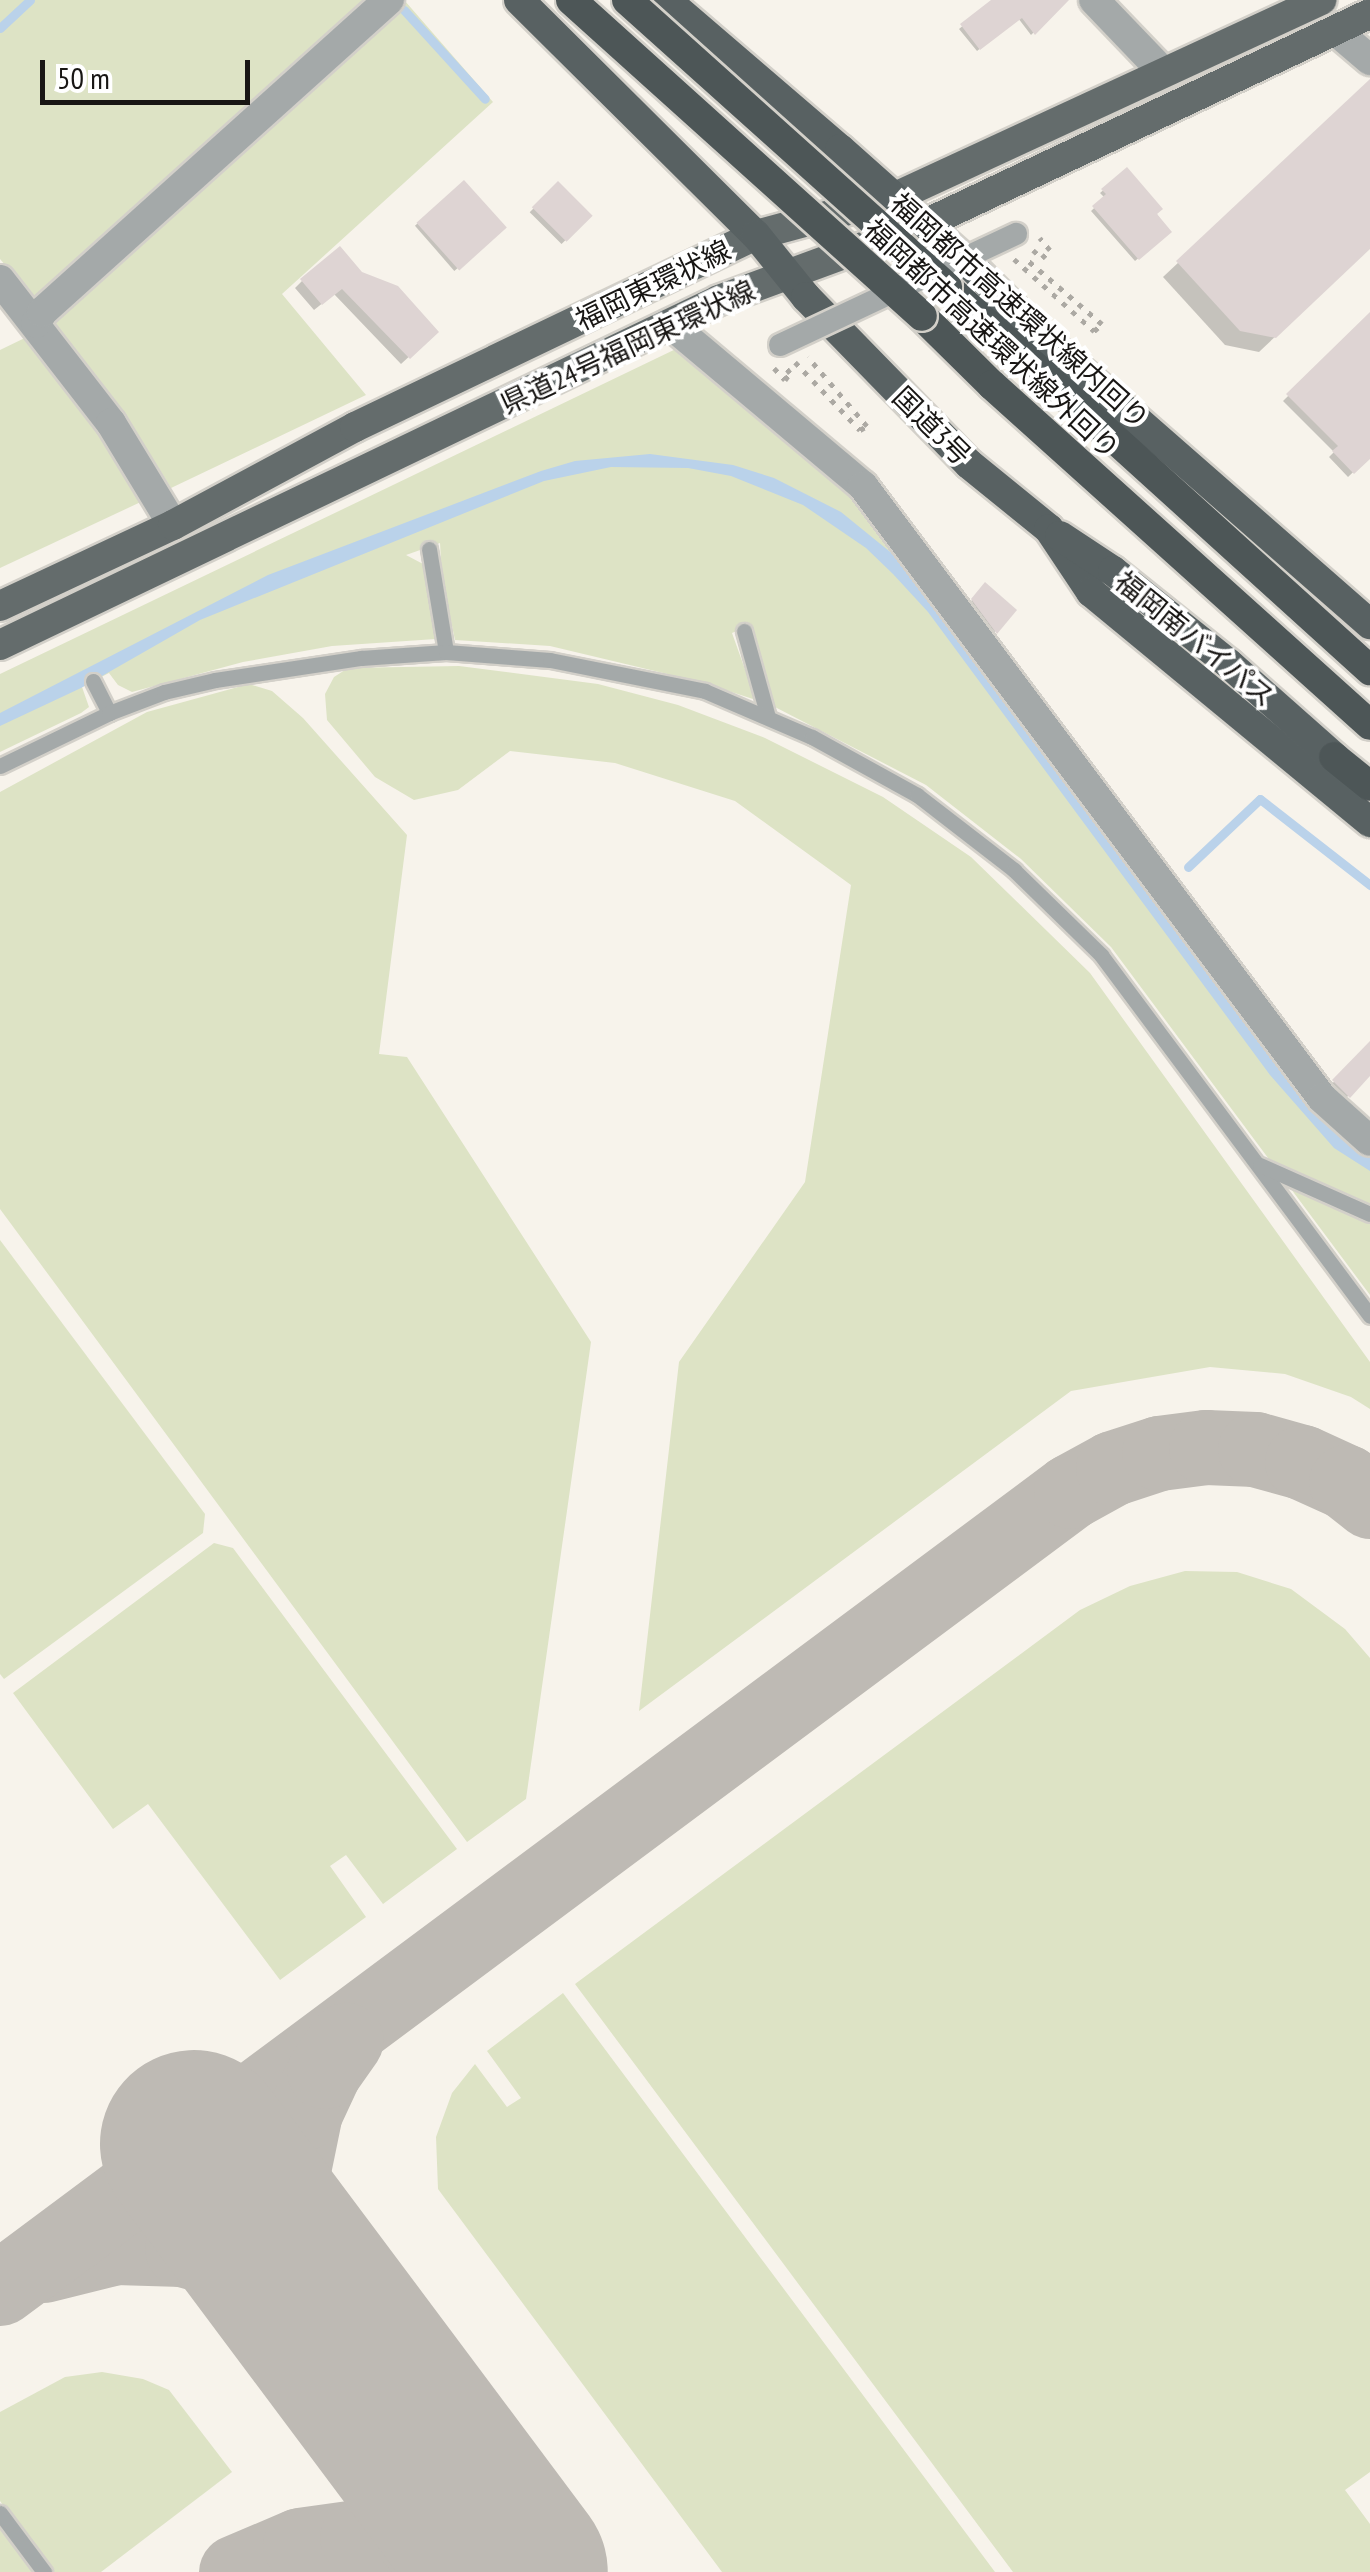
<!DOCTYPE html>
<html>
<head>
<meta charset="utf-8">
<style>
  body { margin:0 }
  #map { position:relative; width:1370px; height:2572px; overflow:hidden; background:#f7f3eb; font-family:"PT Sans Narrow","Noto Sans JP",sans-serif }
  div>[style] { position:absolute }
  .green>* { inset:0; background:#dde3c5 }
  .water>* { inset:0; background:#bad2ea }
  .shadow>* { inset:0; background:#0003; transform-origin:0 0 }
  .stream>* { height:9px; margin:-4.5px; padding:0 4.5px; transform-origin:4.5px; border-radius:4.5px; background:#bad2ea }
  .taxiway>* { height:75px; margin:-37.5px; padding:0 37.5px; transform-origin:37.5px; border-radius:37.5px; background:#bebab4 }
  .runway>* { height:188px; margin:-94px; padding:0 94px; transform-origin:94px; border-radius:94px; background:#bebab4 }
  .building>* { inset:0; background:#ded4d3; transform-origin:0 0 }
  .path>* { height:5px; margin-top:-2.5px; transform-origin:0; background:repeating-linear-gradient(90deg,#aca9a3 0 5px,transparent 0 13px) }
  .roads { filter:drop-shadow(2px 0 #d3d0c9) drop-shadow(-2px 0 #d3d0c9) drop-shadow(0 2px #d3d0c9) drop-shadow(0 -2px #d3d0c9) }
  .service>* { height:15px; margin:-7.5px; padding:0 7.5px; transform-origin:7.5px; border-radius:7.5px; background:#a4a9a9 }
  .minor>* { height:30px; margin:-15px; padding:0 15px; transform-origin:15px; border-radius:15px; background:#a4a9a9 }
  .primary>* { height:30px; margin:-15px; padding:0 15px; transform-origin:15px; border-radius:15px; background:#646c6c }
  .trunk>* { height:30px; margin:-15px; padding:0 15px; transform-origin:15px; border-radius:15px; background:#586162 }
  .motorway>* { height:30px; margin:-15px; padding:0 15px; transform-origin:15px; border-radius:15px; background:#4d5657 }
  .bridges { filter:drop-shadow(2px 0 #d3d0c9) drop-shadow(-2px 0 #d3d0c9) drop-shadow(0 2px #d3d0c9) drop-shadow(0 -2px #d3d0c9) }
  .pedestrian-bridge>* { height:22px; margin:-11px; padding:0 11px; transform-origin:11px; border-radius:11px; background:#a4a9a9 }
  .motorway-bridge>* { height:30px; margin:-15px; padding:0 15px; transform-origin:15px; border-radius:15px; background:#4d5657 }
  span { translate:-50% -50%; white-space:nowrap; text-align:center; line-height:1.15; -webkit-text-stroke:8px #fff; paint-order:stroke }
  .street-label { font-size:28px; color:#181614 }
  .scale { position:absolute; left:40px; top:60px; width:210px; height:45px; box-sizing:border-box; border:5px solid #181614; border-top:0; padding-left:12px; font-size:30px; line-height:35px; white-space:nowrap; color:#181614; -webkit-text-stroke:8px #fff; paint-order:stroke }
</style>
</head>
<body>
<div id="map">
  <div class="green">
    <div style="clip-path:polygon(0 0,370px 0,38px 304px,0 259px)"></div>
    <div style="clip-path:polygon(405px 1px,493px 102px,282px 294px,366px 395px,171px 488px,122px 410px,56px 331px,53px 316px)"></div>
    <div style="clip-path:polygon(33px 334px,102px 421px,145px 500px,0 568px,0 350px)"></div>
    <div style="clip-path:polygon(680px 347px,873px 510px,1370px 1152px,1370px 1295px,1111px 947px,1021px 859px,926px 785px,773px 706px,751px 625px,732px 633px,756px 700px,701px 682px,550px 646px,455px 640px,442px 578px,440px 543px,406px 555px,423px 564px,436px 639px,332px 646px,243px 662px,132px 692px,118px 685px,109px 673px,82px 687px,89px 707px,81px 713px,0 752px,0 674px)"></div>
    <div style="clip-path:polygon(459px 666px,598px 684px,678px 705px,765px 738px,883px 797px,971px 857px,1090px 973px,1370px 1362px,1370px 1409px,1351px 1397px,1285px 1374px,1210px 1367px,1071px 1391px,639px 1711px,679px 1362px,805px 1182px,851px 885px,735px 801px,615px 763px,510px 751px,458px 790px,414px 800px,375px 777px,327px 720px,325px 694px,334px 677px,348px 668px)"></div>
    <div style="clip-path:polygon(249px 684px,272px 691px,303px 718px,407px 835px,379px 1054px,407px 1057px,591px 1342px,526px 1799px,467px 1842px,0 1209px,0 792px,147px 712px)"></div>
    <div style="clip-path:polygon(0 1240px,205px 1514px,203px 1533px,4px 1679px,0 1674px)"></div>
    <div style="clip-path:polygon(214px 1543px,233px 1548px,457px 1849px,383px 1904px,346px 1855px,330px 1866px,366px 1917px,280px 1980px,148px 1804px,113px 1829px,13px 1693px)"></div>
    <div style="clip-path:polygon(1185px 1571px,1237px 1572px,1291px 1589px,1345px 1629px,1370px 1658px,1370px 2472px,1345px 2490px,1370px 2524px,1370px 2572px,1013px 2572px,575px 1984px,1080px 1610px,1130px 1586px)"></div>
    <div style="clip-path:polygon(563px 1993px,995px 2572px,722px 2572px,438px 2189px,436px 2137px,452px 2093px,475px 2064px,507px 2107px,521px 2098px,487px 2051px)"></div>
    <div style="clip-path:polygon(102px 2372px,143px 2379px,169px 2390px,232px 2472px,101px 2572px,52px 2572px,0 2501px,0 2412px,65px 2377px)"></div>
    <div style="clip-path:polygon(0 2526px,35px 2572px,0 2572px)"></div>
  </div>
  <div class="water">
    <div style="clip-path:polygon(650px 454px,733px 465px,774px 478px,841px 512px,905px 564px,1281px 1066px,1338px 1134px,1370px 1155px,1370px 1171px,1334px 1148px,1270px 1075px,928px 612px,893px 574px,866px 548px,803px 505px,731px 476px,688px 468px,611px 467px,544px 481px,200px 620px,81px 688px,0 726px,0 713px,268px 575px,541px 471px,575px 461px)"></div>
  </div>
  <div class="shadow">
    <div style="clip-path:polygon(994px 0,1066px 0,1031px 35px,1018px 18px,977px 51px,959px 29px)"></div>
    <div style="clip-path:polygon(1364px 88px,1370px 94px,1370px 247px,1259px 352px,1225px 345px,1163px 277px)"></div>
    <div style="clip-path:polygon(1127px 170px,1169px 232px,1135px 261px,1091px 211px,1105px 198px,1100px 193px)"></div>
    <div style="left:464px;top:183px;width:60px;height:65px;rotate:49deg"></div>
    <div style="left:558px;top:184px;width:45px;height:40px;rotate:45deg"></div>
    <div style="clip-path:polygon(361px 274px,436px 332px,401px 364px,334px 294px,314px 310px,295px 288px,302px 281px)"></div>
    <div style="clip-path:polygon(1370px 315px,1370px 456px,1348px 477px,1329px 457px,1334px 452px,1283px 401px)"></div>
    <div style="clip-path:polygon(978px 592px,1014px 610px,989px 638px,966px 608px)"></div>
    <div style="clip-path:polygon(1370px 1044px,1370px 1074px,1342px 1102px,1328px 1088px)"></div>
  </div>
  <div class="stream">
    <div style="left:404px;top:10px;width:120px;rotate:47.7deg"></div>
    <div style="left:0;top:28px;width:41px;rotate:-43deg"></div>
    <div style="left:1188px;top:867px;width:99px;rotate:-43.4deg"></div>
    <div style="left:1260px;top:799px;width:140px;rotate:38deg"></div>
  </div>
  <div class="taxiway">
    <div style="left:43px;top:2265px;width:75px;rotate:-13.9deg"></div>
    <div style="left:116px;top:2247px;width:66px;rotate:1.7deg"></div>
    <div style="left:182px;top:2249px;width:65px;rotate:15.1deg"></div>
    <div style="left:245px;top:2266px;width:44px;rotate:27.1deg"></div>
    <div style="left:284px;top:2286px;width:44px;rotate:36.6deg"></div>
    <div style="left:0;top:2288px;width:1335px;rotate:-36.66deg"></div>
    <div style="left:1071px;top:1491px;width:48px;rotate:-28.7deg"></div>
    <div style="left:1113px;top:1468px;width:48px;rotate:-18.1deg"></div>
    <div style="left:1159px;top:1453px;width:47px;rotate:-7.3deg"></div>
    <div style="left:1206px;top:1447px;width:49px;rotate:2.3deg"></div>
    <div style="left:1255px;top:1449px;width:49px;rotate:15.5deg"></div>
    <div style="left:1302px;top:1462px;width:48px;rotate:24.4deg"></div>
    <div style="left:1346px;top:1482px;width:31px;rotate:38deg"></div>
    <div style="left:319px;top:2312px;width:68px;rotate:-109.8deg"></div>
    <div style="left:296px;top:2248px;width:68px;rotate:-94.2deg"></div>
    <div style="left:291px;top:2180px;width:69px;rotate:-78.4deg"></div>
    <div style="left:305px;top:2112px;width:45px;rotate:-65.1deg"></div>
    <div style="left:324px;top:2071px;width:38px;rotate:-55deg"></div>
    <div style="left:236px;top:2572px;width:69px;rotate:-22.9deg"></div>
    <div style="left:300px;top:2545px;width:58px;rotate:-8deg"></div>
    <div style="left:357px;top:2537px;width:58px;rotate:4.9deg"></div>
    <div style="left:415px;top:2542px;width:80px;rotate:22.1deg"></div>
  </div>
  <div class="runway">
    <div style="left:194px;top:2144px;width:534px;rotate:53.22deg"></div>
  </div>
  <div class="building">
    <div style="clip-path:polygon(991px 0,1069px 0,1035px 35px,1022px 18px,980px 50px,960px 24px)"></div>
    <div style="clip-path:polygon(1370px 79px,1370px 249px,1276px 338px,1240px 331px,1176px 261px)"></div>
    <div style="clip-path:polygon(1127px 167px,1163px 209px,1157px 214px,1172px 232px,1139px 260px,1092px 206px,1106px 194px,1101px 189px)"></div>
    <div style="left:464px;top:180px;width:64px;height:64px;rotate:48deg"></div>
    <div style="left:558px;top:181px;width:49px;height:37px;rotate:45deg"></div>
    <div style="clip-path:polygon(340px 246px,362px 272px,398px 286px,439px 332px,410px 359px,342px 289px,322px 305px,300px 279px)"></div>
    <div style="clip-path:polygon(1370px 312px,1370px 459px,1354px 474px,1332px 451px,1338px 446px,1286px 394px)"></div>
    <div style="clip-path:polygon(985px 582px,1017px 610px,997px 634px,971px 599px)"></div>
    <div style="clip-path:polygon(1370px 1041px,1370px 1076px,1350px 1098px,1332px 1080px)"></div>
  </div>
  <div class="path">
    <div style="left:1033px;top:250px;width:12px;rotate:42deg"></div>
    <div style="left:1042px;top:258px;width:11px;rotate:-45deg"></div>
    <div style="left:1050px;top:250px;width:16px;rotate:-130deg"></div>
    <div style="left:1014px;top:259px;width:108px;rotate:42deg"></div>
    <div style="left:1094px;top:331px;width:11px;rotate:-41deg"></div>
    <div style="left:1102px;top:324px;width:101px;rotate:-139.4deg"></div>
    <div style="left:795px;top:362px;width:94px;rotate:46.3deg"></div>
    <div style="left:860px;top:430px;width:8px;rotate:-30deg"></div>
    <div style="left:867px;top:426px;width:91px;rotate:-130.5deg"></div>
    <div style="left:774px;top:368px;width:16px;rotate:47deg"></div>
    <div style="left:785px;top:380px;width:9px;rotate:-54deg"></div>
    <div style="left:790px;top:373px;width:9px;rotate:-126deg"></div>
  </div>
  <div class="roads">
    <div class="service">
      <div style="left:429px;top:549px;width:104px;rotate:80.6deg"></div>
      <div style="left:744px;top:631px;width:89px;rotate:74.4deg"></div>
      <div style="left:93px;top:681px;width:36px;rotate:63deg"></div>
      <div style="left:0;top:766px;width:121px;rotate:-25.9deg"></div>
      <div style="left:109px;top:713px;width:59px;rotate:-20.9deg"></div>
      <div style="left:164px;top:692px;width:52px;rotate:-13.2deg"></div>
      <div style="left:215px;top:680px;width:148px;rotate:-8.6deg"></div>
      <div style="left:361px;top:658px;width:85px;rotate:-4deg"></div>
      <div style="left:446px;top:652px;width:104px;rotate:4.4deg"></div>
      <div style="left:550px;top:660px;width:158px;rotate:11.3deg"></div>
      <div style="left:705px;top:691px;width:116px;rotate:23.3deg"></div>
      <div style="left:812px;top:737px;width:120px;rotate:28.9deg"></div>
      <div style="left:917px;top:795px;width:123px;rotate:37.7deg"></div>
      <div style="left:1014px;top:870px;width:122px;rotate:44.3deg"></div>
      <div style="left:1101px;top:955px;width:450px;rotate:53.3deg"></div>
      <div style="left:1260px;top:1165px;width:120px;rotate:24deg"></div>
      <div style="left:0;top:2513px;width:74px;rotate:53.3deg"></div>
    </div>
    <div class="minor">
      <div style="left:1094px;top:0;width:100px;rotate:46.2deg"></div>
      <div style="left:1336px;top:31px;width:45px;rotate:40.5deg"></div>
      <div style="left:0;top:280px;width:181px;rotate:52.2deg"></div>
      <div style="left:111px;top:423px;width:119px;rotate:58.7deg"></div>
      <div style="left:36px;top:323px;width:13px;rotate:-61deg"></div>
      <div style="left:42px;top:312px;width:467px;rotate:-42deg"></div>
      <div style="left:670px;top:324px;width:252px;rotate:40deg"></div>
      <div style="left:863px;top:486px;width:765px;rotate:53.13deg"></div>
      <div style="left:1322px;top:1098px;width:64px;rotate:41.9deg"></div>
    </div>
    <div class="primary">
      <div style="left:0;top:606px;width:191px;rotate:-25.1deg"></div>
      <div style="left:173px;top:525px;width:207px;rotate:-28.3deg"></div>
      <div style="left:355px;top:427px;width:445px;rotate:-25.6deg"></div>
      <div style="left:756px;top:235px;width:142px;rotate:-15.1deg"></div>
      <div style="left:893px;top:198px;width:472px;rotate:-24.8deg"></div>
      <div style="left:0;top:645px;width:797px;rotate:-25.63deg"></div>
      <div style="left:719px;top:300px;width:217px;rotate:-20.2deg"></div>
      <div style="left:923px;top:225px;width:494px;rotate:-25.3deg"></div>
    </div>
    <div class="trunk">
      <div style="left:519px;top:0;width:334px;rotate:44.8deg"></div>
      <div style="left:756px;top:235px;width:80px;rotate:51.1deg"></div>
      <div style="left:806px;top:297px;width:233px;rotate:45.7deg"></div>
      <div style="left:969px;top:464px;width:103px;rotate:39.1deg"></div>
      <div style="left:1049px;top:529px;width:76px;rotate:56.3deg"></div>
      <div style="left:1091px;top:592px;width:362px;rotate:39.5deg"></div>
      <div style="left:666px;top:0;width:229px;rotate:40.6deg"></div>
      <div style="left:840px;top:149px;width:174px;rotate:41.7deg"></div>
      <div style="left:970px;top:265px;width:102px;rotate:45deg"></div>
      <div style="left:1042px;top:337px;width:436px;rotate:41.2deg"></div>
      <div style="left:1060px;top:536px;width:64px;rotate:33.4deg"></div>
      <div style="left:1113px;top:571px;width:149px;rotate:38.7deg"></div>
      <div style="left:1229px;top:664px;width:140px;rotate:41.5deg"></div>
    </div>
    <div class="motorway">
      <div style="left:947px;top:287px;width:571px;rotate:42.16deg"></div>
      <div style="left:922px;top:316px;width:98px;rotate:44.6deg"></div>
      <div style="left:992px;top:385px;width:508px;rotate:41.97deg"></div>
      <div style="left:1334px;top:757px;width:46px;rotate:38.9deg"></div>
    </div>
  </div>
  <div class="bridges">
    <div class="pedestrian-bridge">
      <div style="left:780px;top:345px;width:261px;rotate:-25.2deg"></div>
    </div>
    <div class="motorway-bridge">
      <div style="left:571px;top:0;width:472px;rotate:42deg"></div>
      <div style="left:627px;top:0;width:430px;rotate:41.9deg"></div>
    </div>
  </div>
  <div class="street-label">
    <span style="left:653px;top:285px;rotate:-26deg">福岡東環状線</span>
    <span style="left:1020px;top:311px;rotate:42deg">福岡都市高速環状線内回り</span>
    <span style="left:992px;top:339px;rotate:43deg">福岡都市高速環状線外回り</span>
    <span style="left:628px;top:347px;rotate:-25deg">県道24号福岡東環状線</span>
    <span style="left:932px;top:426px;rotate:45deg">国道3号</span>
    <span style="left:1195px;top:639px;rotate:39deg">福岡南バイパス</span>
  </div>
  <div class="scale">50 m</div>
</div>
</body>
</html>
